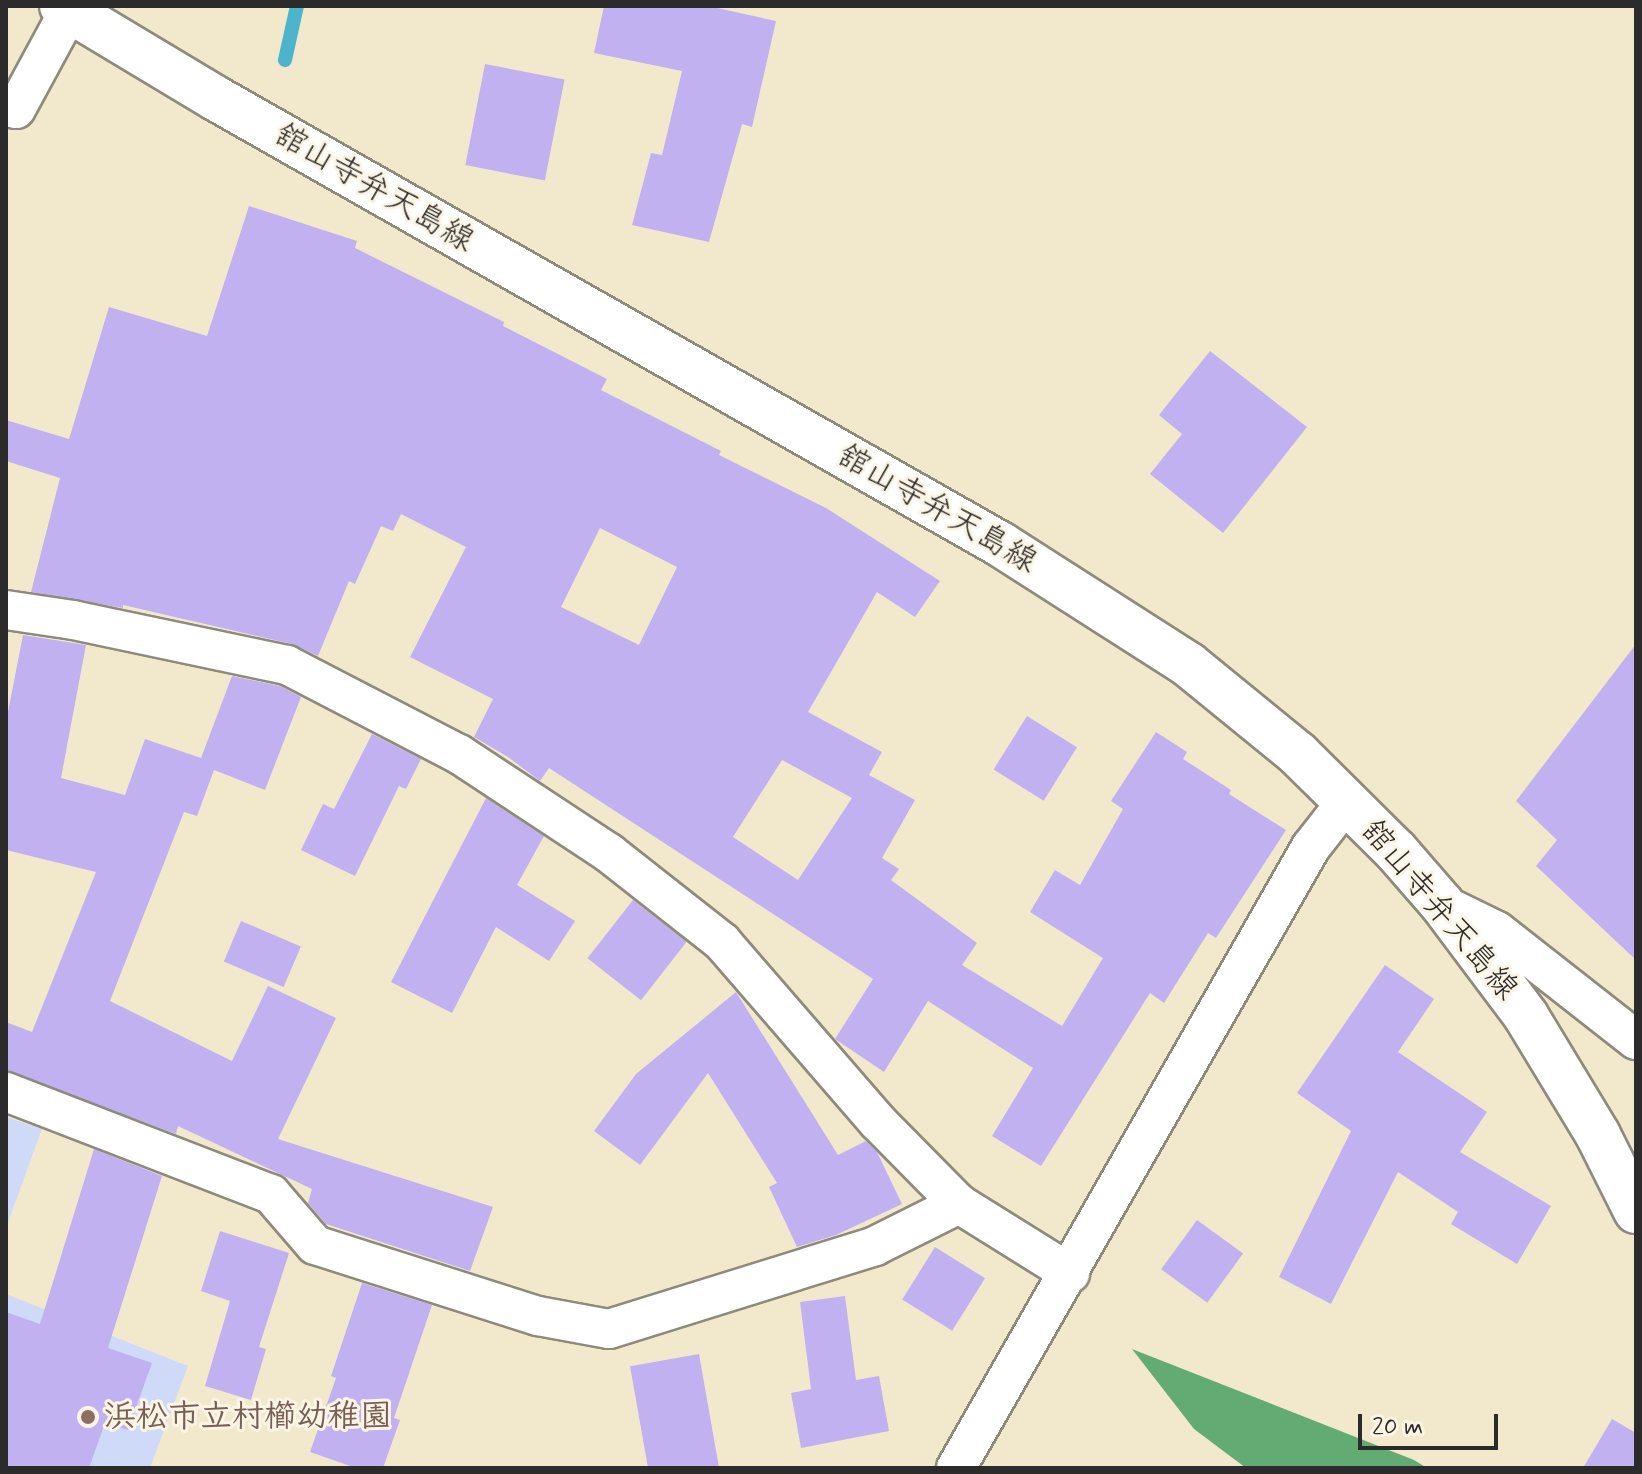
<!DOCTYPE html>
<html>
<head>
<meta charset="utf-8">
<style>
  body { margin:0 }
  #map { position:relative; width:1642px; height:1474px; overflow:hidden; background:#f2e9cd; font-family:Mynerve,"Klee One",sans-serif }
  div>[style] { position:absolute }
  .built>* { inset:0; background:#cfdaf9 }
  .forest>* { inset:0; background:#62ac73 }
  .stream>* { height:14px; margin:-7px; padding:0 7px; transform-origin:7px; border-radius:7px; background:#4cb4cb }
  .building>* { inset:0; background:#c2b1f0; transform-origin:0 0 }
  .roads { filter:drop-shadow(2px 0 #8e8a7c) drop-shadow(-2px 0 #8e8a7c) drop-shadow(0 2px #8e8a7c) drop-shadow(0 -2px #8e8a7c) }
  .street>* { height:38px; margin:-19px; padding:0 19px; transform-origin:19px; border-radius:19px; background:#fff }
  .secondary>* { height:44px; margin:-22px; padding:0 22px; transform-origin:22px; border-radius:22px; background:#fff }
  .dots>* { width:22px; height:22px; translate:-50% -50%; box-sizing:border-box; border:4px solid #fcf5e5; border-radius:50% }
  span { translate:-50% -50%; white-space:nowrap; text-align:center; line-height:1.15; -webkit-text-stroke:6px #fcf5e5; paint-order:stroke }
  .street-label { font-size:32px; color:#2b2b2b }
  .education-label { font-size:32px; color:#785e54; font-weight:700 }
  .left { translate:0 -50%; text-align:left }
  .frame { position:absolute; inset:0; border:8px solid #2b2b2b; pointer-events:none }
  .scale { position:absolute; left:1358px; top:1414px; width:140px; height:36px; box-sizing:border-box; border:4px solid #2b2b2b; border-top:0; padding-left:10px; font-size:24px; line-height:28px; white-space:nowrap; color:#2b2b2b; -webkit-text-stroke:6px #fcf5e5; paint-order:stroke }
</style>
</head>
<body>
<div id="map">
  <div class="built">
    <div style="clip-path:polygon(6px 1117px,42px 1129px,6px 1228px)"></div>
    <div style="clip-path:polygon(6px 1294px,188px 1366px,150px 1468px,6px 1468px)"></div>
  </div>
  <div class="forest">
    <div style="clip-path:polygon(1132px 1349px,1414px 1460px,1427px 1468px,1246px 1468px,1194px 1429px)"></div>
  </div>
  <div class="stream">
    <div style="left:285px;top:60px;width:55px;rotate:-77.5deg"></div>
  </div>
  <div class="building">
    <div style="clip-path:polygon(604px 6px,708px 6px,776px 21px,752px 127px,742px 124px,709px 242px,632px 225px,651px 153px,662px 155px,682px 71px,594px 53px)"></div>
    <div style="left:485px;top:64px;width:81px;height:103px;rotate:11deg"></div>
    <div style="clip-path:polygon(evenodd,249px 206px,357px 241px,355px 248px,504px 322px,503px 326px,607px 379px,601px 390px,721px 451px,719px 455px,826px 508px,940px 581px,915px 617px,877px 592px,808px 712px,882px 752px,869px 775px,915px 800px,882px 858px,899px 869px,891px 880px,977px 943px,962px 965px,1062px 1026px,1103px 958px,1030px 912px,1055px 870px,1080px 885px,1123px 809px,1111px 801px,1156px 732px,1187px 752px,1183px 759px,1231px 790px,1229px 794px,1286px 830px,1216px 938px,1208px 933px,1164px 1003px,1150px 993px,1041px 1166px,992px 1136px,1033px 1068px,928px 1001px,884px 1072px,835px 1039px,873px 979px,549px 768px,540px 781px,508px 757px,474px 737px,493px 699px,410px 657px,466px 547px,401px 514px,393px 531px,381px 526px,355px 584px,349px 581px,318px 656px,292px 644px,123px 605px,123px 608px,31px 592px,60px 478px,6px 461px,6px 420px,69px 439px,109px 307px,207px 336px,249px 206px,600px 528px,677px 567px,639px 645px,561px 607px,600px 528px,249px 206px,782px 760px,852px 798px,798px 880px,733px 837px,782px 760px)"></div>
    <div style="clip-path:polygon(1210px 351px,1307px 427px,1223px 533px,1150px 474px,1182px 434px,1159px 415px)"></div>
    <div style="clip-path:polygon(23px 635px,86px 645px,61px 778px,125px 795px,145px 739px,201px 758px,232px 676px,280px 686px,301px 697px,265px 790px,214px 770px,197px 816px,184px 812px,110px 1001px,232px 1061px,268px 986px,336px 1018px,278px 1139px,493px 1207px,470px 1271px,326px 1224px,308px 1203px,312px 1189px,178px 1126px,176px 1134px,6px 1071px,6px 1022px,32px 1032px,96px 872px,6px 850px,6px 722px)"></div>
    <div style="clip-path:polygon(1636px 644px,1636px 960px,1536px 866px,1557px 840px,1516px 801px)"></div>
    <div style="left:1027px;top:716px;width:59px;height:63px;rotate:32deg"></div>
    <div style="clip-path:polygon(372px 734px,421px 759px,406px 789px,399px 786px,355px 876px,301px 850px,323px 804px,334px 809px)"></div>
    <div style="clip-path:polygon(486px 798px,544px 836px,517px 885px,575px 921px,549px 961px,496px 927px,452px 1013px,391px 982px)"></div>
    <div style="left:633px;top:900px;width:68px;height:74px;rotate:38deg"></div>
    <div style="left:241px;top:921px;width:65px;height:44px;rotate:23deg"></div>
    <div style="clip-path:polygon(1385px 965px,1434px 999px,1398px 1052px,1487px 1112px,1460px 1152px,1551px 1206px,1517px 1264px,1451px 1224px,1458px 1212px,1398px 1172px,1331px 1304px,1279px 1277px,1351px 1131px,1297px 1093px)"></div>
    <div style="clip-path:polygon(736px 992px,838px 1155px,866px 1141px,877px 1152px,902px 1204px,836px 1235px,797px 1247px,769px 1187px,777px 1183px,708px 1073px,640px 1165px,594px 1131px,636px 1074px)"></div>
    <div style="clip-path:polygon(94px 1149px,162px 1176px,108px 1348px,152px 1363px,128px 1430px,105px 1423px,89px 1468px,6px 1468px,6px 1312px,40px 1324px)"></div>
    <div style="left:1197px;top:1220px;width:57px;height:61px;rotate:36deg"></div>
    <div style="clip-path:polygon(220px 1231px,289px 1253px,259px 1347px,266px 1349px,251px 1400px,205px 1386px,230px 1301px,201px 1291px)"></div>
    <div style="left:935px;top:1247px;width:59px;height:62px;rotate:32deg"></div>
    <div style="clip-path:polygon(362px 1283px,432px 1305px,394px 1418px,400px 1420px,383px 1468px,356px 1468px,310px 1452px,336px 1378px,331px 1376px)"></div>
    <div style="clip-path:polygon(845px 1296px,856px 1380px,879px 1376px,889px 1431px,801px 1448px,791px 1393px,811px 1389px,800px 1302px)"></div>
    <div style="left:699px;top:1354px;width:116px;height:70px;rotate:80deg"></div>
    <div style="clip-path:polygon(1612px 1419px,1636px 1433px,1636px 1468px,1583px 1468px)"></div>
  </div>
  <div class="roads">
    <div class="street">
      <div style="left:6px;top:106px;width:10px;rotate:17deg"></div>
      <div style="left:16px;top:109px;width:111px;rotate:-61.6deg"></div>
      <div style="left:6px;top:610px;width:68px;rotate:8.5deg"></div>
      <div style="left:73px;top:620px;width:219px;rotate:11.9deg"></div>
      <div style="left:287px;top:665px;width:194px;rotate:27.4deg"></div>
      <div style="left:459px;top:754px;width:180px;rotate:33.4deg"></div>
      <div style="left:609px;top:853px;width:144px;rotate:38.2deg"></div>
      <div style="left:722px;top:942px;width:238px;rotate:49.1deg"></div>
      <div style="left:878px;top:1122px;width:115px;rotate:45.4deg"></div>
      <div style="left:959px;top:1204px;width:131px;rotate:31.9deg"></div>
      <div style="left:1442px;top:904px;width:61px;rotate:26.1deg"></div>
      <div style="left:1497px;top:931px;width:177px;rotate:38.1deg"></div>
      <div style="left:6px;top:1092px;width:284px;rotate:21.1deg"></div>
      <div style="left:271px;top:1194px;width:67px;rotate:49.2deg"></div>
      <div style="left:315px;top:1245px;width:234px;rotate:17.7deg"></div>
      <div style="left:538px;top:1316px;width:72px;rotate:10.4deg"></div>
      <div style="left:609px;top:1329px;width:279px;rotate:-17.3deg"></div>
      <div style="left:875px;top:1246px;width:94px;rotate:-26.6deg"></div>
      <div style="left:956px;top:1468px;width:715px;rotate:-60.25deg"></div>
      <div style="left:1311px;top:847px;width:58px;rotate:-52deg"></div>
    </div>
    <div class="secondary">
      <div style="left:62px;top:6px;width:181px;rotate:31deg"></div>
      <div style="left:217px;top:99px;width:901px;rotate:29.61deg"></div>
      <div style="left:1000px;top:544px;width:224px;rotate:32.6deg"></div>
      <div style="left:1189px;top:665px;width:139px;rotate:39.2deg"></div>
      <div style="left:1297px;top:753px;width:139px;rotate:44.7deg"></div>
      <div style="left:1396px;top:851px;width:70px;rotate:49deg"></div>
      <div style="left:1442px;top:904px;width:140px;rotate:53.1deg"></div>
      <div style="left:1526px;top:1016px;width:139px;rotate:58.8deg"></div>
      <div style="left:1598px;top:1135px;width:85px;rotate:63.4deg"></div>
    </div>
  </div>
  <div class="dots">
    <div style="left:88px;top:1417px;background:#8d6e63"></div>
  </div>
  <div class="street-label">
    <span style="left:374px;top:188px;rotate:30deg">舘山寺弁天島線</span>
    <span style="left:937px;top:509px;rotate:30deg">舘山寺弁天島線</span>
    <span style="left:1439px;top:910px;rotate:50deg">舘山寺弁天島線</span>
  </div>
  <div class="education-label">
    <span class="left" style="left:104px;top:1417px">浜松市立村櫛幼稚園</span>
  </div>
  <div class="frame"></div>
  <div class="scale">20 m</div>
</div>
</body>
</html>
